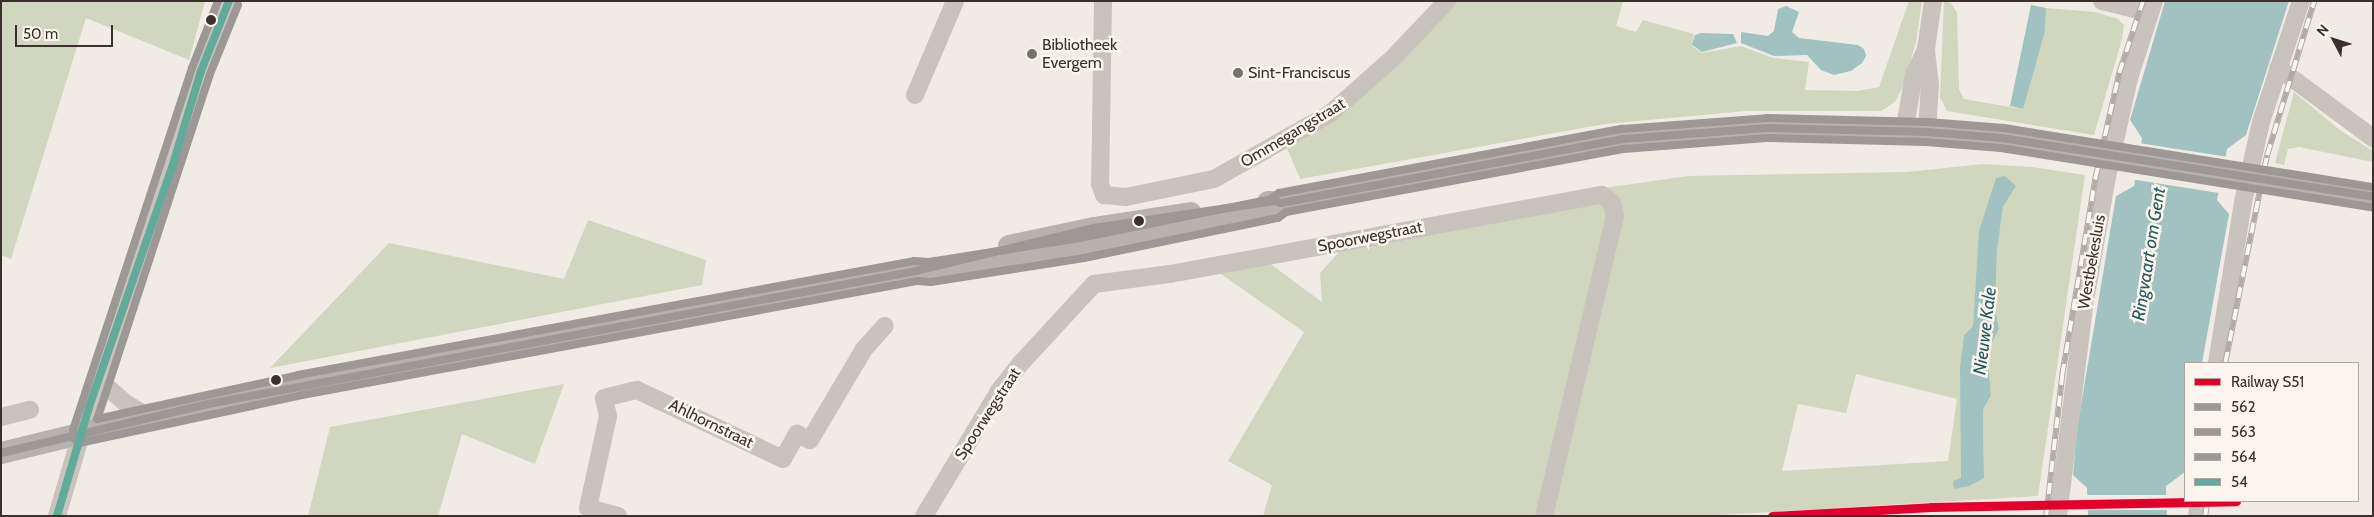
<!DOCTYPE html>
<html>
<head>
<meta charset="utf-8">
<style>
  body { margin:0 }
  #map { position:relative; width:2374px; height:517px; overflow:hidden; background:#f0ebe5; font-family:Cabin,sans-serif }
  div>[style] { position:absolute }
  .green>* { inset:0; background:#d1d6bf }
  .water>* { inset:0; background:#a1c2c1 }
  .pier>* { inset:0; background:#f0ebe5; transform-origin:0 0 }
  .minor>* { height:18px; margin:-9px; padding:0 9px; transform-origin:9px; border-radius:9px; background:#c9c3be }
  .major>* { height:22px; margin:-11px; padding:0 11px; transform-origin:11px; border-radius:11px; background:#b8b1ad }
  .rail>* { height:5.5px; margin-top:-2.75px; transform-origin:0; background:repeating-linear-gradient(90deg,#fbf5ee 0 11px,#b1aca8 0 22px); box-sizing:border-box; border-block:1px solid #b1aca8 }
  .major-bridge>* { height:22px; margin:-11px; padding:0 11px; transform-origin:11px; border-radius:11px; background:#b8b1ad }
  .bus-1>* { height:8px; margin:-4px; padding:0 4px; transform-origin:4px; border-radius:4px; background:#9d9895 }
  .bus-2>* { height:8px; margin:-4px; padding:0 4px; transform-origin:4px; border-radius:4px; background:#9d9895 }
  .bus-3>* { height:8px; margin:-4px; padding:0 4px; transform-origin:4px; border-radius:4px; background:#9d9895 }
  .bus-4>* { height:8px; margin:-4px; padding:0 4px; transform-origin:4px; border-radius:4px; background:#62aa99 }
  .rail-1>* { height:9px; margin:-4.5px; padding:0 4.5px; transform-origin:4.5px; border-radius:4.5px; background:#e4002b }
  .dots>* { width:14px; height:14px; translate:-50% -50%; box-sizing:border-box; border:2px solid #fbf5ee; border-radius:50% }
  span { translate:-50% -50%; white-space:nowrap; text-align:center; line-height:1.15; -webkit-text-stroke:5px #fbf5ee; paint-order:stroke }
  .poi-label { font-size:16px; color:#3b302b }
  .left { translate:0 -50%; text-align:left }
  .street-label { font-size:16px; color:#3b302b }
  .water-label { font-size:18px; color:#1f5a5e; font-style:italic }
  .frame { position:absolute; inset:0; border:2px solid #3b302b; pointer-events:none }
  .legend { position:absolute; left:2184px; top:362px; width:175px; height:140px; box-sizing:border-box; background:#fbf5ee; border:1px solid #aea6a0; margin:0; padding:6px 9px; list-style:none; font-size:15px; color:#3b302b }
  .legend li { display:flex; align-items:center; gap:10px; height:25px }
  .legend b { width:25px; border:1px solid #aea6a0 }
  .north { position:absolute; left:2309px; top:15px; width:50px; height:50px; -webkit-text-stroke:4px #fbf5ee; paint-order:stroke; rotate:310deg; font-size:14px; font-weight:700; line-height:20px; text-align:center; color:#3b302b }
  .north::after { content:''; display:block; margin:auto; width:18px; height:22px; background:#3b302b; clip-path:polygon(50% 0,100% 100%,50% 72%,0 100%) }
  .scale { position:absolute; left:15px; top:25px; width:98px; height:22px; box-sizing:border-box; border:2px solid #3b302b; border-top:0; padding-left:6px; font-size:15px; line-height:18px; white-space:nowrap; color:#3b302b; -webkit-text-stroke:4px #fbf5ee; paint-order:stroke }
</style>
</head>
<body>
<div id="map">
  <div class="green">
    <div style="clip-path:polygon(1px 1px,205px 1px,189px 60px,86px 18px,11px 259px,1px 255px)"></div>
    <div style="clip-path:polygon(1458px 1px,1623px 1px,1616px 26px,1636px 32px,1643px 20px,1694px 34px,1692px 46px,1702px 53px,1741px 46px,1773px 58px,1809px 62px,1805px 90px,1858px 91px,1879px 87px,1909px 1px,1922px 1px,1916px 42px,1903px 86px,1895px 102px,1881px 111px,1746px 111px,1605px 124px,1300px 179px,1287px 148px,1347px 111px)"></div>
    <div style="clip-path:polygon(1944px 1px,1951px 3px,1957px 13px,1959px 89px,1964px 99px,2022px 109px,2045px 33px,2046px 8px,2095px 12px,2118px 19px,2124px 25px,2122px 39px,2094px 135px,1947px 111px,1940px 97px)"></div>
    <div style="clip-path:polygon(2294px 92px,2341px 131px,2373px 151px,2373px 162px,2299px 147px,2288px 149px,2284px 165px,2275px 163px)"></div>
    <div style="clip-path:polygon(evenodd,1983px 164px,2032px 167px,2085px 175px,2038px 496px,1703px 516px,1552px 516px,1620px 217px,1604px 188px,1688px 176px,1907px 172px,1983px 164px,1996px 179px,2016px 186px,2003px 207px,1997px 251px,1995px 309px,1999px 329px,1991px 345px,1988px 364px,1991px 395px,1983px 410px,1984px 478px,1961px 392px,1960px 366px,1964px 335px,1973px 326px,1980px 231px,1996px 179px,1983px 164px,1856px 374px,1957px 399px,1948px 461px,1782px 471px,1798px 404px,1846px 413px,1856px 374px)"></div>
    <div style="clip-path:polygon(1595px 202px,1605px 208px,1609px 217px,1538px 516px,1263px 516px,1272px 485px,1228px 461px,1304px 332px,1218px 272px,1269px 263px,1322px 302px,1320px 273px,1341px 250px)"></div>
    <div style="clip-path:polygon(588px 220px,706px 260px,702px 285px,270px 368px,389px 243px,564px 279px)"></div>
    <div style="clip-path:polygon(564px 384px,535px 464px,462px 434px,438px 516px,308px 516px,330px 427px)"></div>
  </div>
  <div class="water">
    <div style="clip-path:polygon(2165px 1px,2289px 1px,2246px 135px,2227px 149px,2217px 200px,2229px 214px,2202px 363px,2185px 363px,2185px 472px,2166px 486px,2167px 516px,2088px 516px,2087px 488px,2073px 475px,2077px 429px,2116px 196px,2134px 186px,2142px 138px,2130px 120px)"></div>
    <div style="clip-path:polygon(2031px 5px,2046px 8px,2045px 32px,2023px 109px,2010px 106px)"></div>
    <div style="clip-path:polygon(1786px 6px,1799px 12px,1792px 32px,1799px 38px,1858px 45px,1864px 49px,1866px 56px,1862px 63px,1851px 71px,1834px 75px,1821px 70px,1807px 55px,1774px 56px,1741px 43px,1741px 32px,1768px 36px,1774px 31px,1778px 9px)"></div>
    <div style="clip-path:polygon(1701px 33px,1733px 34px,1737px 43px,1702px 52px,1692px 45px,1695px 35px)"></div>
    <div style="clip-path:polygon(2005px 176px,2016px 186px,2003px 207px,1997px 251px,1995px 309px,1999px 329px,1991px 345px,1988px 364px,1991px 395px,1983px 410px,1984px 478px,1969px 486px,1954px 489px,1953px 481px,1961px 478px,1960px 366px,1964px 335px,1973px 326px,1979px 231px,1996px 178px)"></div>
  </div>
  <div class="pier">
    <div style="left:2139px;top:143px;width:90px;height:37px;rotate:9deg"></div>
    <div style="left:2169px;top:495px;width:15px;height:84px;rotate:90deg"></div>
  </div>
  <div class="minor">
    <div style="left:1103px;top:1px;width:183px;rotate:90.9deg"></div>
    <div style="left:1100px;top:184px;width:12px;rotate:70deg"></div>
    <div style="left:1104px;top:195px;width:22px;rotate:5deg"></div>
    <div style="left:1126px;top:197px;width:90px;rotate:-11.6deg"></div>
    <div style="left:1214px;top:179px;width:134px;rotate:-29.4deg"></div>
    <div style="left:1331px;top:113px;width:83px;rotate:-41.6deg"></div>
    <div style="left:1393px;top:58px;width:79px;rotate:-46.5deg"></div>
    <div style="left:2102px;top:1px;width:49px;rotate:14deg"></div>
    <div style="left:2278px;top:68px;width:118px;rotate:36.4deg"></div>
    <div style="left:915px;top:95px;width:102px;rotate:-66.9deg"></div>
    <div style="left:1904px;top:132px;width:58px;rotate:-80deg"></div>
    <div style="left:1914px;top:75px;width:29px;rotate:-65deg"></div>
    <div style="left:1927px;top:132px;width:48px;rotate:-86.4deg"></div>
    <div style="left:1930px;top:84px;width:35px;rotate:-97deg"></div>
    <div style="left:1926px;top:49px;width:49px;rotate:-81.7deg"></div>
    <div style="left:2217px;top:363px;width:163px;rotate:-80.8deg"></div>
    <div style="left:2243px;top:202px;width:82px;rotate:-77.3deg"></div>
    <div style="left:2261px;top:122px;width:127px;rotate:-71.7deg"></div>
    <div style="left:98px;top:379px;width:38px;rotate:41deg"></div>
    <div style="left:127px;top:404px;width:26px;rotate:31deg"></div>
    <div style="left:1px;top:417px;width:30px;rotate:-14deg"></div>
    <div style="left:57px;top:516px;width:114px;rotate:-73.6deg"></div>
    <div style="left:89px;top:407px;width:260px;rotate:-70.9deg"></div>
    <div style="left:174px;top:161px;width:94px;rotate:-73.3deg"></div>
    <div style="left:201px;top:71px;width:75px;rotate:-68.2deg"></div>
    <div style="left:618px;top:516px;width:31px;rotate:-165deg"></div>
    <div style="left:588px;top:508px;width:94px;rotate:-77.7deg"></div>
    <div style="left:608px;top:416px;width:18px;rotate:-103deg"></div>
    <div style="left:604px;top:398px;width:34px;rotate:-14deg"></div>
    <div style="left:637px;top:390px;width:161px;rotate:25.3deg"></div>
    <div style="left:783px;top:459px;width:29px;rotate:-61deg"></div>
    <div style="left:797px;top:434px;width:14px;rotate:25deg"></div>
    <div style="left:810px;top:440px;width:106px;rotate:-59.3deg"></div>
    <div style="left:864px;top:349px;width:31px;rotate:-48deg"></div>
    <div style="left:924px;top:516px;width:146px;rotate:-59deg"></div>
    <div style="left:999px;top:391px;width:37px;rotate:-52deg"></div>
    <div style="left:1022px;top:362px;width:106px;rotate:-47.3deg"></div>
    <div style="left:1094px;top:284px;width:77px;rotate:-7.5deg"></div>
    <div style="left:1170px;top:274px;width:439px;rotate:-10.4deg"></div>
    <div style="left:1602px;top:195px;width:13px;rotate:39deg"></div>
    <div style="left:1612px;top:203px;width:13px;rotate:77deg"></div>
    <div style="left:1615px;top:216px;width:308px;rotate:103.3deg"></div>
    <div style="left:2058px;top:516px;width:212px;rotate:-82.9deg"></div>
    <div style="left:2084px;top:306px;width:131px;rotate:-79.9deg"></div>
    <div style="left:2107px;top:177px;width:101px;rotate:-77.5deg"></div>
    <div style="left:2129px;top:78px;width:81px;rotate:-72deg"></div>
    <div style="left:2197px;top:516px;width:15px;rotate:-82deg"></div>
  </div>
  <div class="major">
    <div style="left:2282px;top:182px;width:92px;rotate:9.4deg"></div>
    <div style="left:1268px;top:202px;width:13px;rotate:4deg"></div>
    <div style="left:1281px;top:203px;width:348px;rotate:-10.6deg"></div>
    <div style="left:1623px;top:139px;width:70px;rotate:-5.7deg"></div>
    <div style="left:1693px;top:132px;width:74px;rotate:-3.1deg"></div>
    <div style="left:1767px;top:128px;width:160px;rotate:1.4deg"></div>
    <div style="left:1927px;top:132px;width:153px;rotate:6.8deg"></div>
    <div style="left:1009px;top:246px;width:87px;rotate:-12deg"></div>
    <div style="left:1094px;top:228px;width:98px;rotate:-8.8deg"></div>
    <div style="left:1px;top:453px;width:152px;rotate:-13.7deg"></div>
    <div style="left:149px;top:417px;width:154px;rotate:-12deg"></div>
    <div style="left:300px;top:385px;width:626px;rotate:-10.48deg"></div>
    <div style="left:916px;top:271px;width:13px;rotate:4deg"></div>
    <div style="left:929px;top:272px;width:155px;rotate:-8.9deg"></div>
    <div style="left:1082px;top:248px;width:198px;rotate:-11.7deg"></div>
    <div style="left:1276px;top:208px;width:7px;rotate:-45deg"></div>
  </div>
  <div class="rail">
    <div style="left:2225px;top:363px;width:212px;rotate:-78.6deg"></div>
    <div style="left:2267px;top:155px;width:161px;rotate:-73deg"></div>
    <div style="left:2046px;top:516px;width:142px;rotate:-83.5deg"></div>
    <div style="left:2062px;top:375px;width:199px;rotate:-80.4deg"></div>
    <div style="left:2095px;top:179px;width:109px;rotate:-77.2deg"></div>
    <div style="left:2119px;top:73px;width:76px;rotate:-71.6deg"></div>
    <div style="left:2205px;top:516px;width:15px;rotate:-82deg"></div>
  </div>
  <div class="major-bridge">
    <div style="left:2079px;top:150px;width:206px;rotate:9deg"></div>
  </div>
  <div class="bus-1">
    <div style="left:1px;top:453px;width:213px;rotate:-13.3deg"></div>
    <div style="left:208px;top:404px;width:720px;rotate:-10.64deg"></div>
    <div style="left:916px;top:271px;width:183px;rotate:-13.6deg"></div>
    <div style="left:1094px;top:228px;width:183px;rotate:-8.5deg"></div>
    <div style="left:1275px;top:201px;width:6px;rotate:18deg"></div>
    <div style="left:1281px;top:203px;width:348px;rotate:-10.6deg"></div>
    <div style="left:1623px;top:139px;width:144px;rotate:-4.4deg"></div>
    <div style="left:1767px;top:128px;width:160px;rotate:1.4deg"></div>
    <div style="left:1927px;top:132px;width:75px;rotate:4.6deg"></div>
    <div style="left:2002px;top:138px;width:376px;rotate:9deg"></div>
  </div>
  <div class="bus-2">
    <div style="left:218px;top:1px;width:72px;rotate:111.2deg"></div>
    <div style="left:192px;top:68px;width:381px;rotate:108.2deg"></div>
    <div style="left:73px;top:430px;width:8px;rotate:90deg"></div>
    <div style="left:73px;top:438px;width:8px;rotate:40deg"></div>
    <div style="left:79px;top:443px;width:228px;rotate:-12.1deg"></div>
    <div style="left:302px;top:395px;width:625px;rotate:-10.5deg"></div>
    <div style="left:917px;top:281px;width:14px;rotate:4deg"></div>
    <div style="left:931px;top:282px;width:155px;rotate:-8.9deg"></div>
    <div style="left:1084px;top:258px;width:198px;rotate:-11.7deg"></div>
    <div style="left:1278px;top:218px;width:10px;rotate:-37deg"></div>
    <div style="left:1286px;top:212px;width:344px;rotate:-10.6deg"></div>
    <div style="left:1624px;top:149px;width:143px;rotate:-4.4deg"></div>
    <div style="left:1767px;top:138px;width:159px;rotate:1.4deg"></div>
    <div style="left:1926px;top:142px;width:75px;rotate:4.6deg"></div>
    <div style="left:2001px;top:148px;width:375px;rotate:9.1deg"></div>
  </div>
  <div class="bus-3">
    <div style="left:238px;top:5px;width:74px;rotate:112.1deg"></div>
    <div style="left:210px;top:74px;width:363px;rotate:108.1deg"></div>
    <div style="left:97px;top:419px;width:206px;rotate:-12.3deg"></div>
    <div style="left:298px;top:375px;width:626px;rotate:-10.48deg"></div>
    <div style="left:914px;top:261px;width:15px;rotate:4deg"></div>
    <div style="left:929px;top:262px;width:153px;rotate:-9deg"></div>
    <div style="left:1080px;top:238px;width:195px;rotate:-11.5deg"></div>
    <div style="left:1271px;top:199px;width:10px;rotate:-37deg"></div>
    <div style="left:1279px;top:193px;width:349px;rotate:-10.6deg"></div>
    <div style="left:1622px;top:129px;width:145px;rotate:-4.3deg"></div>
    <div style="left:1767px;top:118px;width:161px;rotate:1.4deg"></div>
    <div style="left:1928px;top:122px;width:76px;rotate:4.5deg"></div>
    <div style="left:2004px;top:128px;width:374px;rotate:9.1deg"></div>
  </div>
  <div class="bus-4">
    <div style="left:57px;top:516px;width:114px;rotate:-73.6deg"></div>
    <div style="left:89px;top:407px;width:260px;rotate:-70.9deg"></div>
    <div style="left:174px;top:161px;width:94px;rotate:-73.3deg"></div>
    <div style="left:201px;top:71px;width:75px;rotate:-68.2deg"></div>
  </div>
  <div class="rail-1">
    <div style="left:1772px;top:516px;width:159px;rotate:-3.2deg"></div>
    <div style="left:1931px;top:507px;width:305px;rotate:-1.1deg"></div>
  </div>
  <div class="dots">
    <div style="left:211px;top:20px;background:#3b302b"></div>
    <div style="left:1032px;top:54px;background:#7a716c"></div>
    <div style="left:1238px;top:73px;background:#7a716c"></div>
    <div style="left:1139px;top:221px;background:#3b302b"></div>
    <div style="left:276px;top:380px;background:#3b302b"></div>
  </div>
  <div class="poi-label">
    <span class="left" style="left:1042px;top:54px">Bibliotheek<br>Evergem</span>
    <span class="left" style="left:1248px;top:73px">Sint-Franciscus</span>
  </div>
  <div class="street-label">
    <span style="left:1293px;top:133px;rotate:-31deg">Ommegangstraat</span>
    <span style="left:1370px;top:237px;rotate:-11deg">Spoorwegstraat</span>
    <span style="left:2092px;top:262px;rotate:-80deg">Westbekesluis</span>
    <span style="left:988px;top:414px;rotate:-57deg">Spoorwegstraat</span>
    <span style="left:711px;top:424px;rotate:26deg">Ahlhornstraat</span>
  </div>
  <div class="water-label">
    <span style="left:2149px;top:254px;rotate:-81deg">Ringvaart om Gent</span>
    <span style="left:1985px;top:331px;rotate:-83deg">Nieuwe Kale</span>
  </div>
  <div class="frame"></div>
  <ul class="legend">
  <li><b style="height:6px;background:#e4002b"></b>Railway S51</li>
  <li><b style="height:6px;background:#9d9895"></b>562</li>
  <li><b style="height:6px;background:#9d9895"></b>563</li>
  <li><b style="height:6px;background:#9d9895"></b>564</li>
  <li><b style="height:6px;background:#62aa99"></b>54</li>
  </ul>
  <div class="north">N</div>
  <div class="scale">50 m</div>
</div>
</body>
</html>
